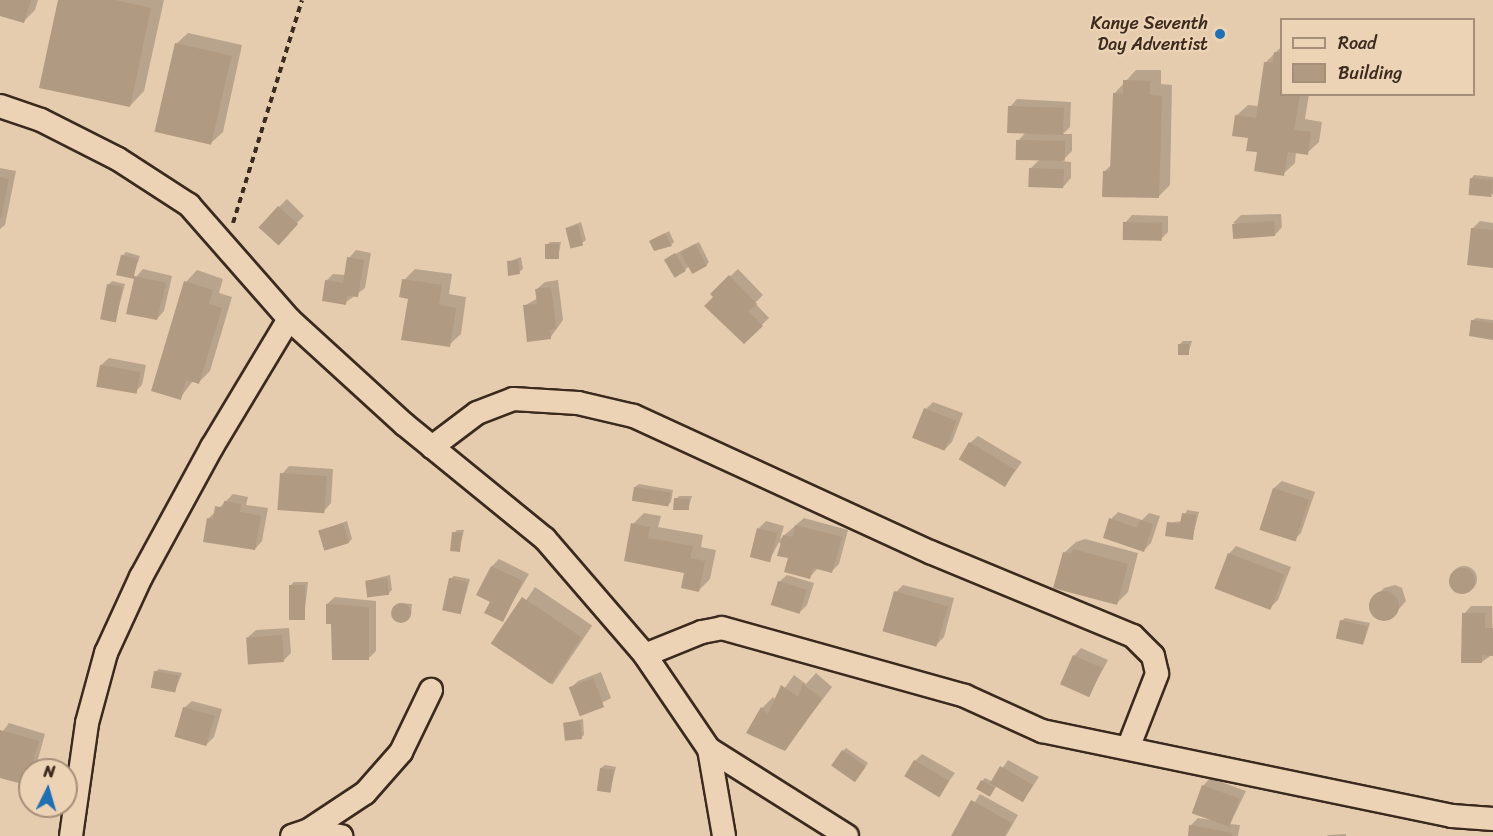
<!DOCTYPE html>
<html>
<head>
<meta charset="utf-8">
<style>
  body { margin:0 }
  #map { position:relative; width:1493px; height:836px; overflow:hidden; background:#e6ccaf; font-family:Sriracha,sans-serif }
  div>[style] { position:absolute }
  .shadow>* { inset:0; background:#0003; transform-origin:0 0 }
  .round { border-radius:50% }
  .building>* { inset:0; background:#b19a82; transform-origin:0 0 }
  .path>* { height:4px; margin-top:-2px; transform-origin:0; background:repeating-linear-gradient(90deg,#3b2a1e 0 6px,transparent 0 10.5px) }
  .roads { filter:drop-shadow(2px 0 #3b2a1e) drop-shadow(-2px 0 #3b2a1e) drop-shadow(0 2px #3b2a1e) drop-shadow(0 -2px #3b2a1e) }
  .minor>* { height:22px; margin:-11px; padding:0 11px; transform-origin:11px; border-radius:11px; background:#edd3b5 }
  .dots>* { width:16px; height:16px; translate:-50% -50%; box-sizing:border-box; border:3px solid #edd3b5; border-radius:50% }
  span { translate:-50% -50%; white-space:nowrap; text-align:center; line-height:1.15; -webkit-text-stroke:4.5px #edd3b5; paint-order:stroke }
  .poi-label { font-size:18px; color:#3b2a1e }
  .right { translate:-100% -50%; text-align:right }
  .legend { position:absolute; left:1280px; top:18px; width:195px; height:78px; box-sizing:border-box; background:#edd3b5; border:2px solid #a68f79; margin:0; padding:8px 10px; list-style:none; font-size:18px; color:#3b2a1e }
  .legend li { display:flex; align-items:center; gap:12px; height:30px }
  .legend b { width:30px; border:2px solid #a68f79 }
  .north { position:absolute; left:18px; top:758px; width:60px; height:60px; box-sizing:border-box; background:#edd3b5; border:2px solid #a68f79; border-radius:50%; rotate:5deg; font-size:16px; font-weight:700; line-height:24px; text-align:center; color:#3b2a1e }
  .north::after { content:''; display:block; margin:auto; width:21px; height:27px; background:#1f6fb2; clip-path:polygon(50% 0,100% 100%,50% 72%,0 100%) }
</style>
</head>
<body>
<div id="map">
  <div class="shadow">
    <div style="clip-path:polygon(0 0,38px 0,35px 10px,24px 21px,0 15px)"></div>
    <div style="clip-path:polygon(59px 0,164px 0,144px 91px,130px 106px)"></div>
    <div style="clip-path:polygon(188px 33px,242px 45px,223px 132px,211px 143px,176px 44px)"></div>
    <div style="clip-path:polygon(1282px 46px,1282px 94px,1309px 94px,1305px 119px,1322px 122px,1319px 142px,1307px 153px,1296px 151px,1295px 163px,1283px 174px,1259px 151px,1236px 116px,1248px 105px,1259px 106px,1265px 63px)"></div>
    <div style="clip-path:polygon(1136px 70px,1161px 70px,1161px 84px,1172px 85px,1170px 185px,1158px 197px,1104px 172px,1112px 164px,1114px 94px)"></div>
    <div style="clip-path:polygon(1017px 99px,1071px 102px,1070px 127px,1063px 134px,1072px 134px,1072px 151px,1062px 161px,1071px 162px,1071px 178px,1064px 186px,1031px 168px,1041px 158px,1018px 141px,1026px 132px,1010px 107px)"></div>
    <div style="clip-path:polygon(0 168px,16px 171px,5px 225px,0 229px)"></div>
    <div style="clip-path:polygon(1474px 175px,1493px 177px,1493px 195px,1471px 179px)"></div>
    <div style="left:287px;top:199px;width:24px;height:39px;rotate:45deg"></div>
    <div style="clip-path:polygon(1281px 214px,1282px 227px,1275px 235px,1233px 223px,1241px 215px)"></div>
    <div style="clip-path:polygon(1132px 215px,1168px 216px,1168px 232px,1161px 239px,1125px 223px)"></div>
    <div style="clip-path:polygon(1480px 221px,1493px 223px,1493px 266px,1472px 229px)"></div>
    <div style="clip-path:polygon(581px 222px,586px 240px,582px 243px,566px 228px)"></div>
    <div style="clip-path:polygon(669px 231px,674px 242px,671px 245px,651px 242px)"></div>
    <div style="clip-path:polygon(550px 242px,561px 242px,558px 258px,547px 245px)"></div>
    <div style="clip-path:polygon(699px 242px,709px 262px,706px 265px,689px 266px,685px 270px,669px 257px)"></div>
    <div style="clip-path:polygon(356px 250px,371px 253px,365px 288px,345px 303px,326px 281px,333px 274px,346px 275px,349px 258px)"></div>
    <div style="clip-path:polygon(126px 252px,140px 256px,132px 278px,122px 256px)"></div>
    <div style="clip-path:polygon(521px 257px,523px 269px,519px 272px,508px 262px)"></div>
    <div style="clip-path:polygon(143px 269px,172px 276px,164px 311px,157px 319px,136px 277px)"></div>
    <div style="clip-path:polygon(415px 269px,452px 274px,449px 294px,466px 297px,461px 334px,449px 345px,409px 298px,404px 280px)"></div>
    <div style="clip-path:polygon(738px 269px,763px 295px,755px 303px,769px 318px,744px 342px,712px 294px)"></div>
    <div style="clip-path:polygon(197px 270px,223px 279px,219px 293px,232px 297px,210px 371px,198px 383px,193px 381px,180px 398px,186px 282px)"></div>
    <div style="clip-path:polygon(558px 280px,563px 320px,550px 338px,524px 306px,538px 298px,537px 289px,545px 282px)"></div>
    <div style="clip-path:polygon(112px 281px,125px 284px,115px 321px,109px 284px)"></div>
    <div style="clip-path:polygon(1476px 318px,1493px 320px,1493px 338px,1472px 321px)"></div>
    <div style="clip-path:polygon(1183px 341px,1192px 341px,1188px 354px,1179px 345px)"></div>
    <div style="clip-path:polygon(109px 358px,146px 365px,142px 385px,135px 392px,101px 365px)"></div>
    <div style="clip-path:polygon(933px 402px,963px 413px,952px 442px,945px 449px,926px 409px)"></div>
    <div style="clip-path:polygon(978px 436px,1022px 462px,1005px 485px,970px 443px)"></div>
    <div style="clip-path:polygon(289px 466px,333px 469px,331px 503px,324px 511px,282px 474px)"></div>
    <div style="clip-path:polygon(1282px 481px,1315px 492px,1301px 533px,1294px 540px,1274px 488px)"></div>
    <div style="clip-path:polygon(639px 484px,673px 490px,671px 502px,667px 506px,635px 487px)"></div>
    <div style="clip-path:polygon(233px 494px,248px 497px,246px 505px,268px 508px,262px 541px,255px 549px,208px 519px)"></div>
    <div style="clip-path:polygon(679px 496px,692px 496px,688px 509px,676px 499px)"></div>
    <div style="clip-path:polygon(1187px 510px,1199px 512px,1192px 539px,1168px 523px,1182px 521px)"></div>
    <div style="clip-path:polygon(1118px 512px,1142px 520px,1149px 513px,1160px 516px,1151px 543px,1144px 550px,1111px 519px)"></div>
    <div style="clip-path:polygon(644px 513px,661px 516px,658px 527px,703px 535px,701px 547px,716px 550px,710px 579px,698px 591px,686px 572px,633px 524px)"></div>
    <div style="clip-path:polygon(804px 518px,848px 530px,839px 564px,832px 571px,818px 568px,810px 577px,779px 542px,769px 561px,759px 528px,766px 521px,784px 526px,780px 539px)"></div>
    <div style="clip-path:polygon(347px 521px,352px 539px,349px 542px,320px 531px)"></div>
    <div style="clip-path:polygon(457px 530px,464px 530px,459px 551px,454px 533px)"></div>
    <div style="clip-path:polygon(1085px 539px,1138px 553px,1128px 592px,1117px 603px,1064px 553px,1076px 542px)"></div>
    <div style="clip-path:polygon(1236px 546px,1291px 567px,1278px 600px,1271px 607px,1229px 554px)"></div>
    <div style="clip-path:polygon(499px 559px,529px 574px,502px 620px,492px 601px,492px 566px)"></div>
    <div class="round" style="left:1451px;top:566px;width:26px;height:26px"></div>
    <div style="clip-path:polygon(390px 575px,392px 590px,388px 594px,366px 581px)"></div>
    <div style="clip-path:polygon(787px 575px,814px 583px,807px 605px,799px 613px,779px 582px)"></div>
    <div style="clip-path:polygon(454px 576px,470px 579px,461px 612px,450px 579px)"></div>
    <div style="clip-path:polygon(294px 582px,308px 582px,304px 618px,291px 585px)"></div>
    <div style="clip-path:polygon(903px 585px,954px 598px,944px 637px,936px 645px,896px 592px)"></div>
    <div style="clip-path:polygon(1395px 585px,1402px 588px,1406px 601px,1392px 617px,1383px 620px,1375px 616px,1371px 608px,1376px 596px,1384px 588px)"></div>
    <div style="left:535px;top:587px;width:69px;height:71px;rotate:34deg"></div>
    <div style="clip-path:polygon(335px 597px,376px 601px,376px 651px,369px 658px,327px 604px)"></div>
    <div style="clip-path:polygon(399px 603px,412px 604px,411px 615px,399px 621px,395px 619px)"></div>
    <div style="clip-path:polygon(1471px 606px,1492px 606px,1493px 654px,1482px 662px,1464px 614px)"></div>
    <div style="clip-path:polygon(1345px 618px,1370px 623px,1364px 642px,1341px 621px)"></div>
    <div style="clip-path:polygon(289px 628px,291px 653px,283px 661px,248px 637px,256px 630px)"></div>
    <div style="clip-path:polygon(1081px 648px,1108px 660px,1089px 695px,1074px 656px)"></div>
    <div style="clip-path:polygon(159px 669px,182px 673px,175px 691px,155px 672px)"></div>
    <div style="clip-path:polygon(601px 672px,611px 698px,581px 714px,571px 688px,578px 681px)"></div>
    <div style="clip-path:polygon(816px 673px,832px 687px,784px 750px,748px 732px,762px 708px,773px 697px,776px 700px,794px 675px,806px 684px)"></div>
    <div style="clip-path:polygon(192px 701px,222px 709px,214px 737px,206px 745px,184px 708px)"></div>
    <div style="clip-path:polygon(583px 719px,584px 735px,581px 738px,565px 723px)"></div>
    <div style="clip-path:polygon(9px 723px,45px 734px,35px 770px,30px 770px,26px 783px,0 776px,0 735px)"></div>
    <div style="clip-path:polygon(846px 748px,868px 763px,858px 777px,843px 751px)"></div>
    <div style="clip-path:polygon(922px 754px,955px 773px,939px 795px,915px 761px)"></div>
    <div style="clip-path:polygon(1008px 760px,1039px 777px,1023px 801px,997px 785px,990px 796px,982px 781px,985px 778px,993px 782px)"></div>
    <div style="clip-path:polygon(605px 765px,616px 767px,610px 791px,601px 768px)"></div>
    <div style="clip-path:polygon(1210px 778px,1246px 791px,1230px 824px,1240px 825px,1238px 836px,1189px 836px,1191px 825px,1198px 818px,1212px 820px,1203px 786px)"></div>
    <div style="clip-path:polygon(980px 794px,1018px 815px,1006px 836px,953px 836px)"></div>
    <div style="clip-path:polygon(1346px 834px,1346px 836px,1327px 836px,1328px 835px)"></div>
  </div>
  <div class="building">
    <div style="clip-path:polygon(0 0,31px 0,24px 23px,0 16px)"></div>
    <div style="clip-path:polygon(58px 0,115px 0,151px 8px,130px 107px,39px 88px)"></div>
    <div style="left:175px;top:43px;width:58px;height:91px;rotate:13deg"></div>
    <div style="clip-path:polygon(1274px 52px,1282px 53px,1282px 94px,1300px 94px,1294px 130px,1311px 132px,1308px 155px,1288px 152px,1284px 176px,1254px 171px,1257px 152px,1246px 151px,1248px 138px,1232px 136px,1235px 115px,1256px 118px,1264px 62px,1273px 63px)"></div>
    <div style="clip-path:polygon(1123px 80px,1150px 81px,1150px 95px,1162px 96px,1159px 198px,1102px 197px,1103px 171px,1110px 171px,1113px 93px,1123px 94px)"></div>
    <div style="left:1008px;top:106px;width:56px;height:27px;rotate:2deg"></div>
    <div style="left:1016px;top:140px;width:49px;height:20px;rotate:1deg"></div>
    <div style="left:1029px;top:168px;width:35px;height:19px;rotate:2deg"></div>
    <div style="clip-path:polygon(0 177px,9px 179px,1px 218px,0 218px)"></div>
    <div style="left:1470px;top:178px;width:23px;height:17px;rotate:5deg"></div>
    <div style="left:278px;top:206px;width:27px;height:29px;rotate:42deg"></div>
    <div style="left:1274px;top:221px;width:15px;height:42px;rotate:86deg"></div>
    <div style="left:1123px;top:222px;width:39px;height:18px;rotate:1deg"></div>
    <div style="left:578px;top:225px;width:21px;height:13px;rotate:76deg"></div>
    <div style="clip-path:polygon(1471px 228px,1493px 230px,1493px 268px,1467px 265px)"></div>
    <div style="clip-path:polygon(665px 233px,672px 246px,654px 251px,649px 241px)"></div>
    <div style="left:545px;top:244px;width:14px;height:15px"></div>
    <div style="left:695px;top:244px;width:25px;height:17px;rotate:61deg"></div>
    <div style="left:675px;top:253px;width:21px;height:13px;rotate:59deg"></div>
    <div style="clip-path:polygon(121px 255px,138px 259px,134px 276px,166px 283px,157px 320px,126px 314px,134px 279px,116px 275px)"></div>
    <div style="clip-path:polygon(347px 257px,364px 260px,358px 297px,347px 296px,346px 305px,322px 301px,325px 280px,343px 283px)"></div>
    <div style="clip-path:polygon(518px 260px,520px 274px,508px 276px,507px 261px)"></div>
    <div style="clip-path:polygon(729px 275px,757px 304px,748px 311px,763px 326px,744px 344px,704px 306px,713px 297px,710px 294px)"></div>
    <div style="clip-path:polygon(402px 279px,442px 285px,439px 305px,456px 308px,450px 347px,401px 340px,408px 299px,399px 297px)"></div>
    <div style="clip-path:polygon(184px 281px,213px 290px,209px 304px,222px 308px,199px 384px,186px 380px,181px 400px,151px 391px)"></div>
    <div style="left:107px;top:284px;width:16px;height:36px;rotate:11deg"></div>
    <div style="clip-path:polygon(551px 287px,556px 329px,550px 330px,551px 339px,527px 342px,523px 305px,537px 304px,535px 289px)"></div>
    <div style="clip-path:polygon(1471px 320px,1493px 323px,1493px 340px,1469px 336px)"></div>
    <div style="left:1178px;top:344px;width:11px;height:11px"></div>
    <div style="left:100px;top:365px;width:41px;height:22px;rotate:10deg"></div>
    <div style="left:924px;top:408px;width:35px;height:32px;rotate:22deg"></div>
    <div style="left:969px;top:442px;width:54px;height:20px;rotate:31deg"></div>
    <div style="left:280px;top:473px;width:47px;height:37px;rotate:4deg"></div>
    <div style="left:634px;top:487px;width:37px;height:14px;rotate:9deg"></div>
    <div style="left:1273px;top:488px;width:38px;height:44px;rotate:18deg"></div>
    <div style="clip-path:polygon(674px 498px,689px 499px,689px 510px,673px 510px)"></div>
    <div style="clip-path:polygon(224px 501px,241px 504px,240px 512px,261px 516px,255px 550px,203px 542px,207px 518px,213px 519px,215px 506px,223px 508px)"></div>
    <div style="clip-path:polygon(1182px 513px,1196px 515px,1193px 540px,1165px 536px,1167px 522px,1180px 524px)"></div>
    <div style="clip-path:polygon(1109px 518px,1137px 528px,1140px 520px,1153px 524px,1144px 552px,1103px 538px)"></div>
    <div style="left:343px;top:523px;width:21px;height:26px;rotate:73deg"></div>
    <div style="clip-path:polygon(631px 523px,650px 527px,648px 538px,693px 546px,690px 558px,705px 561px,699px 592px,681px 588px,684px 573px,624px 561px)"></div>
    <div style="clip-path:polygon(795px 525px,842px 537px,832px 573px,813px 568px,810px 579px,784px 572px,788px 558px,777px 556px,783px 535px,793px 537px)"></div>
    <div style="left:757px;top:528px;width:21px;height:30px;rotate:14deg"></div>
    <div style="left:452px;top:532px;width:10px;height:19px;rotate:6deg"></div>
    <div style="clip-path:polygon(1073px 549px,1128px 564px,1117px 605px,1053px 588px,1063px 552px,1071px 554px)"></div>
    <div style="left:1228px;top:553px;width:60px;height:38px;rotate:21deg"></div>
    <div style="clip-path:polygon(491px 566px,523px 581px,503px 622px,484px 613px,490px 602px,476px 595px)"></div>
    <div class="round" style="left:1449px;top:568px;width:26px;height:26px"></div>
    <div style="left:387px;top:578px;width:17px;height:22px;rotate:83deg"></div>
    <div style="left:449px;top:578px;width:19px;height:33px;rotate:12deg"></div>
    <div style="left:778px;top:581px;width:30px;height:25px;rotate:17deg"></div>
    <div style="left:289px;top:585px;width:16px;height:35px"></div>
    <div style="left:894px;top:591px;width:56px;height:42px;rotate:16deg"></div>
    <div class="round" style="left:1369px;top:591px;width:30px;height:30px"></div>
    <div style="left:522px;top:597px;width:72px;height:56px;rotate:34deg"></div>
    <div class="round" style="left:391px;top:603px;width:20px;height:20px"></div>
    <div style="clip-path:polygon(326px 604px,369px 607px,369px 660px,332px 660px,331px 624px,326px 624px)"></div>
    <div style="clip-path:polygon(1462px 613px,1485px 613px,1485px 628px,1493px 628px,1493px 656px,1482px 655px,1482px 663px,1461px 663px)"></div>
    <div style="left:1340px;top:620px;width:28px;height:19px;rotate:13deg"></div>
    <div style="left:282px;top:635px;width:27px;height:36px;rotate:86deg"></div>
    <div style="left:1073px;top:655px;width:32px;height:32px;rotate:24deg"></div>
    <div style="left:154px;top:671px;width:25px;height:17px;rotate:11deg"></div>
    <div style="left:593px;top:678px;width:31px;height:26px;rotate:69deg"></div>
    <div style="clip-path:polygon(803px 684px,822px 699px,785px 751px,746px 733px,761px 707px,768px 714px,781px 685px,798px 697px)"></div>
    <div style="left:183px;top:707px;width:33px;height:31px;rotate:16deg"></div>
    <div style="left:580px;top:721px;width:18px;height:17px;rotate:84deg"></div>
    <div style="clip-path:polygon(0 730px,39px 741px,26px 785px,0 778px)"></div>
    <div style="left:842px;top:750px;width:29px;height:19px;rotate:35deg"></div>
    <div style="left:914px;top:760px;width:41px;height:19px;rotate:31deg"></div>
    <div style="left:1000px;top:766px;width:38px;height:20px;rotate:30deg"></div>
    <div style="left:600px;top:768px;width:14px;height:23px;rotate:8deg"></div>
    <div style="left:981px;top:780px;width:16px;height:10px;rotate:30deg"></div>
    <div style="left:1202px;top:785px;width:40px;height:30px;rotate:20deg"></div>
    <div style="clip-path:polygon(971px 800px,1012px 823px,1004px 836px,951px 836px)"></div>
    <div style="clip-path:polygon(1189px 825px,1233px 833px,1232px 836px,1188px 836px)"></div>
  </div>
  <div class="path">
    <div style="left:233px;top:223px;width:233px;rotate:-72.8deg"></div>
  </div>
  <div class="roads">
    <div class="minor">
      <div style="left:0;top:106px;width:43px;rotate:18.9deg"></div>
      <div style="left:41px;top:120px;width:86px;rotate:26.9deg"></div>
      <div style="left:118px;top:159px;width:85px;rotate:32.9deg"></div>
      <div style="left:189px;top:205px;width:152px;rotate:48.7deg"></div>
      <div style="left:289px;top:319px;width:156px;rotate:42.4deg"></div>
      <div style="left:404px;top:424px;width:182px;rotate:39.2deg"></div>
      <div style="left:545px;top:539px;width:153px;rotate:49.2deg"></div>
      <div style="left:645px;top:655px;width:114px;rotate:55.8deg"></div>
      <div style="left:709px;top:749px;width:88px;rotate:80.2deg"></div>
      <div style="left:432px;top:447px;width:56px;rotate:-37.1deg"></div>
      <div style="left:477px;top:413px;width:39px;rotate:-21deg"></div>
      <div style="left:513px;top:399px;width:65px;rotate:3.5deg"></div>
      <div style="left:578px;top:403px;width:57px;rotate:13.1deg"></div>
      <div style="left:634px;top:416px;width:326px;rotate:24.7deg"></div>
      <div style="left:930px;top:552px;width:220px;rotate:22.5deg"></div>
      <div style="left:1133px;top:636px;width:28px;rotate:45deg"></div>
      <div style="left:1153px;top:656px;width:18px;rotate:77deg"></div>
      <div style="left:1157px;top:674px;width:77px;rotate:111.3deg"></div>
      <div style="left:645px;top:655px;width:61px;rotate:-22deg"></div>
      <div style="left:702px;top:632px;width:20px;rotate:-11deg"></div>
      <div style="left:722px;top:628px;width:252px;rotate:15.6deg"></div>
      <div style="left:965px;top:696px;width:85px;rotate:24.4deg"></div>
      <div style="left:1042px;top:731px;width:419px;rotate:11.7deg"></div>
      <div style="left:1452px;top:816px;width:41px;rotate:4.2deg"></div>
      <div style="left:709px;top:749px;width:163px;rotate:32.2deg"></div>
      <div style="left:309px;top:830px;width:33px;rotate:11deg"></div>
      <div style="left:71px;top:836px;width:114px;rotate:-81.9deg"></div>
      <div style="left:87px;top:723px;width:73px;rotate:-74.8deg"></div>
      <div style="left:106px;top:653px;width:84px;rotate:-65.3deg"></div>
      <div style="left:141px;top:577px;width:148px;rotate:-61.4deg"></div>
      <div style="left:212px;top:447px;width:149px;rotate:-59deg"></div>
      <div style="left:292px;top:836px;width:18px;rotate:-19deg"></div>
      <div style="left:309px;top:830px;width:67px;rotate:-33.5deg"></div>
      <div style="left:365px;top:793px;width:55px;rotate:-48.7deg"></div>
      <div style="left:401px;top:752px;width:69px;rotate:-64.2deg"></div>
    </div>
  </div>
  <div class="dots">
    <div style="left:1220px;top:34px;background:#1f6fb2"></div>
  </div>
  <div class="poi-label">
    <span class="right" style="left:1208px;top:34px">Kanye Seventh<br>Day Adventist</span>
  </div>
  <ul class="legend">
  <li><b style="height:8px;background:#edd3b5"></b>Road</li>
  <li><b style="height:16px;background:#b19a82"></b>Building</li>
  </ul>
  <div class="north">N</div>
</div>
</body>
</html>
